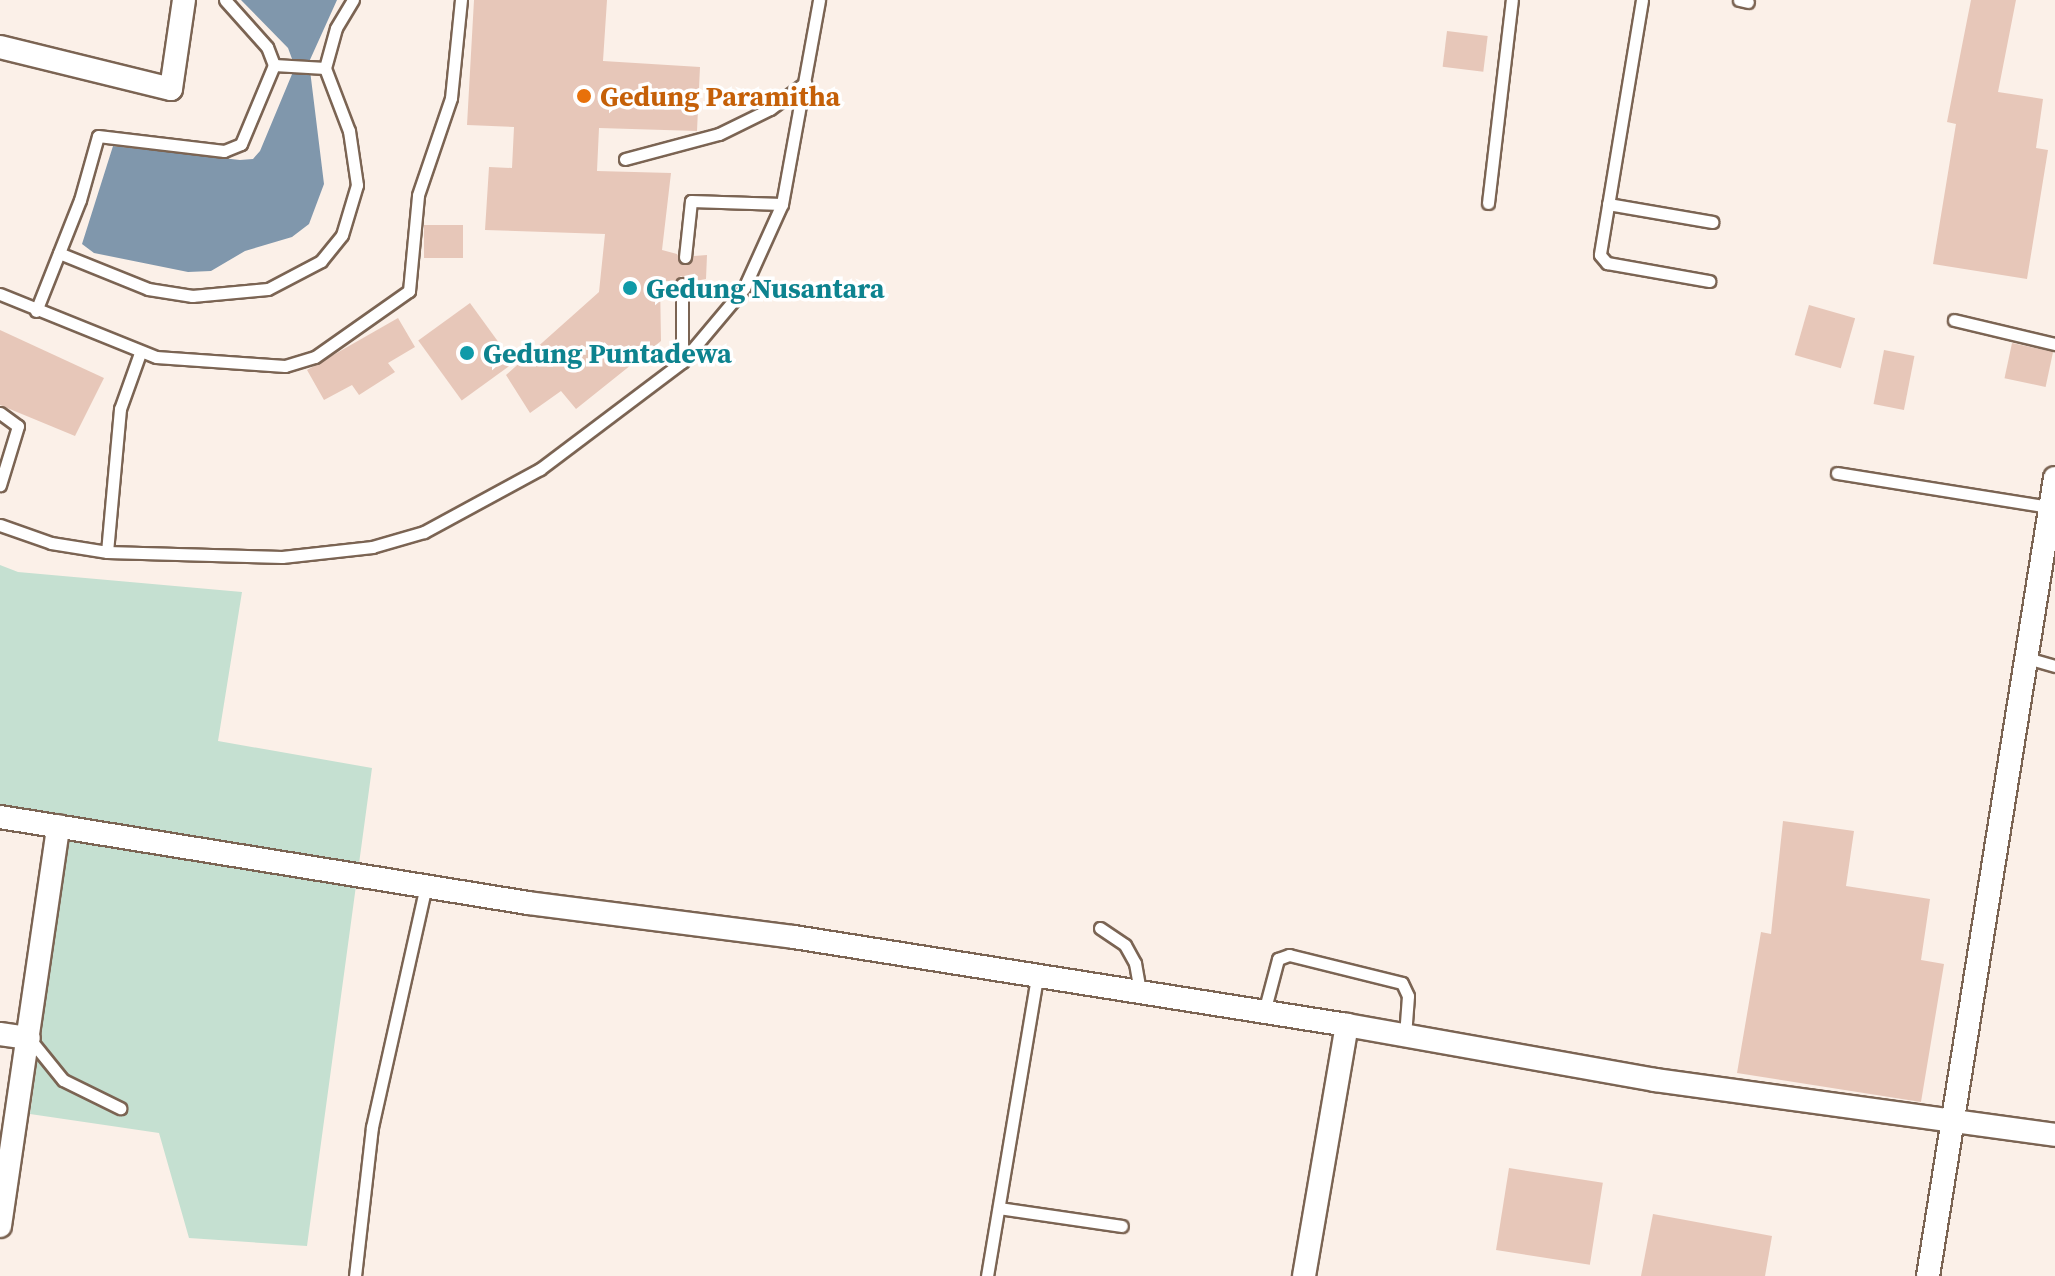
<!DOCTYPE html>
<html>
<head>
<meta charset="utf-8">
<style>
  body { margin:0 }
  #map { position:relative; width:2055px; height:1276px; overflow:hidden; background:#fbf0e8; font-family:"Source Serif 4",serif }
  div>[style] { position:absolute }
  .green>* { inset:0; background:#c5e0d1 }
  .water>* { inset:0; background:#8097ac }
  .building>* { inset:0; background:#e7c7b9; transform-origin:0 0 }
  .roads { filter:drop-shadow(2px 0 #7b6453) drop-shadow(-2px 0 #7b6453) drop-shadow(0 2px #7b6453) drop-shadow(0 -2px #7b6453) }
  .service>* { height:11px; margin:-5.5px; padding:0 5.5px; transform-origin:5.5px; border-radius:5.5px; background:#fff }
  .minor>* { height:22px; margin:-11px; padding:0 11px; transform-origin:11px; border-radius:11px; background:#fff }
  .dots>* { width:22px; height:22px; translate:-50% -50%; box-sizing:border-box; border:4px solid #fff; border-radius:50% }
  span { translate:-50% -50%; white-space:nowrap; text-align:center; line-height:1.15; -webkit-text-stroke:7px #fff; paint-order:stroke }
  .food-label { font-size:28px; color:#c56008; font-weight:700 }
  .left { translate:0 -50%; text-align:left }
  .culture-label { font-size:28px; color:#0d838f; font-weight:700 }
</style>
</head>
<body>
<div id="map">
  <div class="green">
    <div style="clip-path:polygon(0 565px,18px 572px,242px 592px,218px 741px,372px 768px,307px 1246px,189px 1238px,159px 1133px,30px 1114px,69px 832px,0 822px)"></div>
  </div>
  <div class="water">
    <div style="clip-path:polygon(241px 0,337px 0,309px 62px,324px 184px,309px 224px,292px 237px,245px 251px,211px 271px,188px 272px,94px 253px,82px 244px,113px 146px,240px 160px,253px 159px,260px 151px,295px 67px,288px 48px)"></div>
  </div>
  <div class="building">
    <div style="clip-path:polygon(474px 0,607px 0,603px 61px,700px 67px,697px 131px,599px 128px,597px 171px,671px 173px,662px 250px,677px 254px,683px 265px,694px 256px,707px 255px,706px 279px,690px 282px,681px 276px,674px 282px,660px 280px,661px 341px,576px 409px,561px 391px,530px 413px,506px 375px,599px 292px,605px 234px,485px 230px,489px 167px,512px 168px,514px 127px,467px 125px)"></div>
    <div style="clip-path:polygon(1971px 0,2016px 0,1998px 92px,2043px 99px,2036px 148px,2048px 150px,2027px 279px,1933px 264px,1956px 124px,1947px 122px)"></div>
    <div style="left:1447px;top:31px;width:41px;height:36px;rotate:7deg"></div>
    <div style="left:424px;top:225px;width:39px;height:33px"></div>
    <div style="left:470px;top:303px;width:74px;height:64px;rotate:54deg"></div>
    <div style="left:1809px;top:305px;width:48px;height:52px;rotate:16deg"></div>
    <div style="clip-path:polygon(398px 318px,415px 347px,388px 363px,395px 372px,359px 395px,352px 385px,324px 400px,307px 370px)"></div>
    <div style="clip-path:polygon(0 330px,104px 378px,75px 436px,0 405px)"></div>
    <div style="left:2012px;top:343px;width:42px;height:36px;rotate:12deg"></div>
    <div style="left:1884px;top:350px;width:31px;height:55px;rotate:11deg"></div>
    <div style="clip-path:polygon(1783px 821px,1854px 831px,1846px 886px,1930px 899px,1921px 960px,1944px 964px,1921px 1102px,1737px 1073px,1761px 932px,1771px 934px)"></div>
    <div style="left:1509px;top:1168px;width:95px;height:83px;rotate:9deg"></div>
    <div style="clip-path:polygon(1653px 1214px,1772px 1236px,1765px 1276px,1641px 1276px)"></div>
  </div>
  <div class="roads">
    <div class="service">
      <div style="left:1642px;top:0;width:258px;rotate:99.4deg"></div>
      <div style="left:1600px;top:255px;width:11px;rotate:49deg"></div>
      <div style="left:1607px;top:263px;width:104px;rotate:10deg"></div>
      <div style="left:1739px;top:0;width:9px;rotate:13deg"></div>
      <div style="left:274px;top:65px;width:51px;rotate:3.4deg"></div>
      <div style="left:625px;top:159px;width:97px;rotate:-14.9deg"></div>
      <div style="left:719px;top:134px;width:57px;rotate:-26.1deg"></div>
      <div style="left:770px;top:109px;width:44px;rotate:-36.6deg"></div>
      <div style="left:1488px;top:203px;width:204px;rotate:-83.3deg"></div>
      <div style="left:1608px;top:204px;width:106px;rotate:9.8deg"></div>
      <div style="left:59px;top:253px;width:96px;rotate:22deg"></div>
      <div style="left:148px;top:289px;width:45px;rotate:9deg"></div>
      <div style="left:192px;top:296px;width:76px;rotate:-5.3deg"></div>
      <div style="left:268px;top:289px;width:60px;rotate:-27.8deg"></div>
      <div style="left:321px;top:261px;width:33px;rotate:-51deg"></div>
      <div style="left:342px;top:235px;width:52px;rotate:-73.3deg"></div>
      <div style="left:357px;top:185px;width:55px;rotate:-98.4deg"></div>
      <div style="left:349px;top:131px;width:67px;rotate:-110.9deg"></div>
      <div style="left:325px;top:68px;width:41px;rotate:-74.6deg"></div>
      <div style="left:336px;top:28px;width:33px;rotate:-59deg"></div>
      <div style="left:685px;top:257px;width:56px;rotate:-83.9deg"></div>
      <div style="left:691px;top:201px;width:91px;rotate:1.9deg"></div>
      <div style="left:0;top:294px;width:168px;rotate:22deg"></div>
      <div style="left:156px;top:357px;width:129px;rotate:4deg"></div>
      <div style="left:285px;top:366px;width:31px;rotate:-17deg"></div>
      <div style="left:315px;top:357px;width:115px;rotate:-35.1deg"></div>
      <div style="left:409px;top:291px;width:96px;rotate:-84.6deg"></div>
      <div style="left:418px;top:195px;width:102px;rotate:-71.2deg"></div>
      <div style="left:451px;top:98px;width:99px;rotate:-84.2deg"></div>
      <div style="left:36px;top:311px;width:119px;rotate:-68.4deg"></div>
      <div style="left:80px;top:200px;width:66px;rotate:-74.3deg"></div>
      <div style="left:98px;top:136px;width:127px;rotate:6.8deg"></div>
      <div style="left:224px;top:151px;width:18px;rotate:-22deg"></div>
      <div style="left:241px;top:144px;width:86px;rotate:-67.3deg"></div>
      <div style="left:274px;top:65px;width:19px;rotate:-111deg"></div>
      <div style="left:267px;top:47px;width:63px;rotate:-131.8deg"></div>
      <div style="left:1954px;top:320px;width:104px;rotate:13.4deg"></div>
      <div style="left:682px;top:362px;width:78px;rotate:-90deg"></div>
      <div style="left:0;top:413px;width:22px;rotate:36deg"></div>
      <div style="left:18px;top:426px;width:62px;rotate:107deg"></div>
      <div style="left:1837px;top:473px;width:216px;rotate:9.1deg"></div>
      <div style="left:0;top:525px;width:54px;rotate:19.4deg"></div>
      <div style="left:51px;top:543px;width:57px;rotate:9.1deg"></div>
      <div style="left:107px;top:552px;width:175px;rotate:1.6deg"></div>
      <div style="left:282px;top:557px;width:91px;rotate:-6.3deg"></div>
      <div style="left:372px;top:547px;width:54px;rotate:-16.1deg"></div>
      <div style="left:424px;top:532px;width:132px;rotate:-28.5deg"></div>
      <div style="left:540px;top:469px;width:178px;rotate:-37deg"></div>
      <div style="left:682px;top:362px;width:97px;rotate:-50deg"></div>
      <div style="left:744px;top:288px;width:92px;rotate:-65.7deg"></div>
      <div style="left:782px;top:204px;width:207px;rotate:-79.7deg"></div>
      <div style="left:107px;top:552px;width:144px;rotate:-84.8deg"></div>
      <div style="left:120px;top:409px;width:59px;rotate:-70.3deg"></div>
      <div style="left:2027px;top:658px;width:29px;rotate:16deg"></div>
      <div style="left:1100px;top:928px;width:30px;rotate:34deg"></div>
      <div style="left:1125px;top:945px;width:21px;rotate:61deg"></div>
      <div style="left:1135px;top:963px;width:29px;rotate:80deg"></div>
      <div style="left:1264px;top:1012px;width:55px;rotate:-75.2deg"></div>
      <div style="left:1278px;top:959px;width:12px;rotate:-20deg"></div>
      <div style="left:1289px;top:955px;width:116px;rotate:13.9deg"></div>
      <div style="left:1402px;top:983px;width:14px;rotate:65deg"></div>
      <div style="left:1408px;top:996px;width:40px;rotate:94.3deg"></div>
      <div style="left:29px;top:1038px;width:54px;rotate:51deg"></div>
      <div style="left:63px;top:1080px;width:64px;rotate:26.2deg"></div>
      <div style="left:999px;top:1208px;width:124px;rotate:8.3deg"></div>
      <div style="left:355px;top:1276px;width:150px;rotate:-83.5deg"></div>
      <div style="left:372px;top:1127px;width:247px;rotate:-77.4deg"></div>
      <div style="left:987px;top:1276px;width:303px;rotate:-80.5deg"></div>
    </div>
    <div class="minor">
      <div style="left:0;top:47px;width:176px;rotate:13.8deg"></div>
      <div style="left:171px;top:89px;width:90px;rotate:-81.7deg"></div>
      <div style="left:0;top:817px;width:535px;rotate:9.25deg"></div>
      <div style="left:528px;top:903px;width:268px;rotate:7.3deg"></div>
      <div style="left:794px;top:937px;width:560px;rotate:9.04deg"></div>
      <div style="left:1347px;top:1025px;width:313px;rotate:10.1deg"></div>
      <div style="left:1655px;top:1080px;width:404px;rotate:7.8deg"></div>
      <div style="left:0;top:1034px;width:29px;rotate:8deg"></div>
      <div style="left:0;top:1226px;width:404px;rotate:-81.7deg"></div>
      <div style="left:1304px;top:1276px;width:255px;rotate:-80.3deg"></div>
      <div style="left:1928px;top:1276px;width:808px;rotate:-80.96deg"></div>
    </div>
  </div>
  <div class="dots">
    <div style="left:584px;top:96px;background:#e8710a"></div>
    <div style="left:630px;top:288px;background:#0f9aa8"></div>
    <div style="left:467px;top:353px;background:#0f9aa8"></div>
  </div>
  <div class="food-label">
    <span class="left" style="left:600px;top:96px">Gedung Paramitha</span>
  </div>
  <div class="culture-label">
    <span class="left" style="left:646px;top:288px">Gedung Nusantara</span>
    <span class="left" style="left:483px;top:353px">Gedung Puntadewa</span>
  </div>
</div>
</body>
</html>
